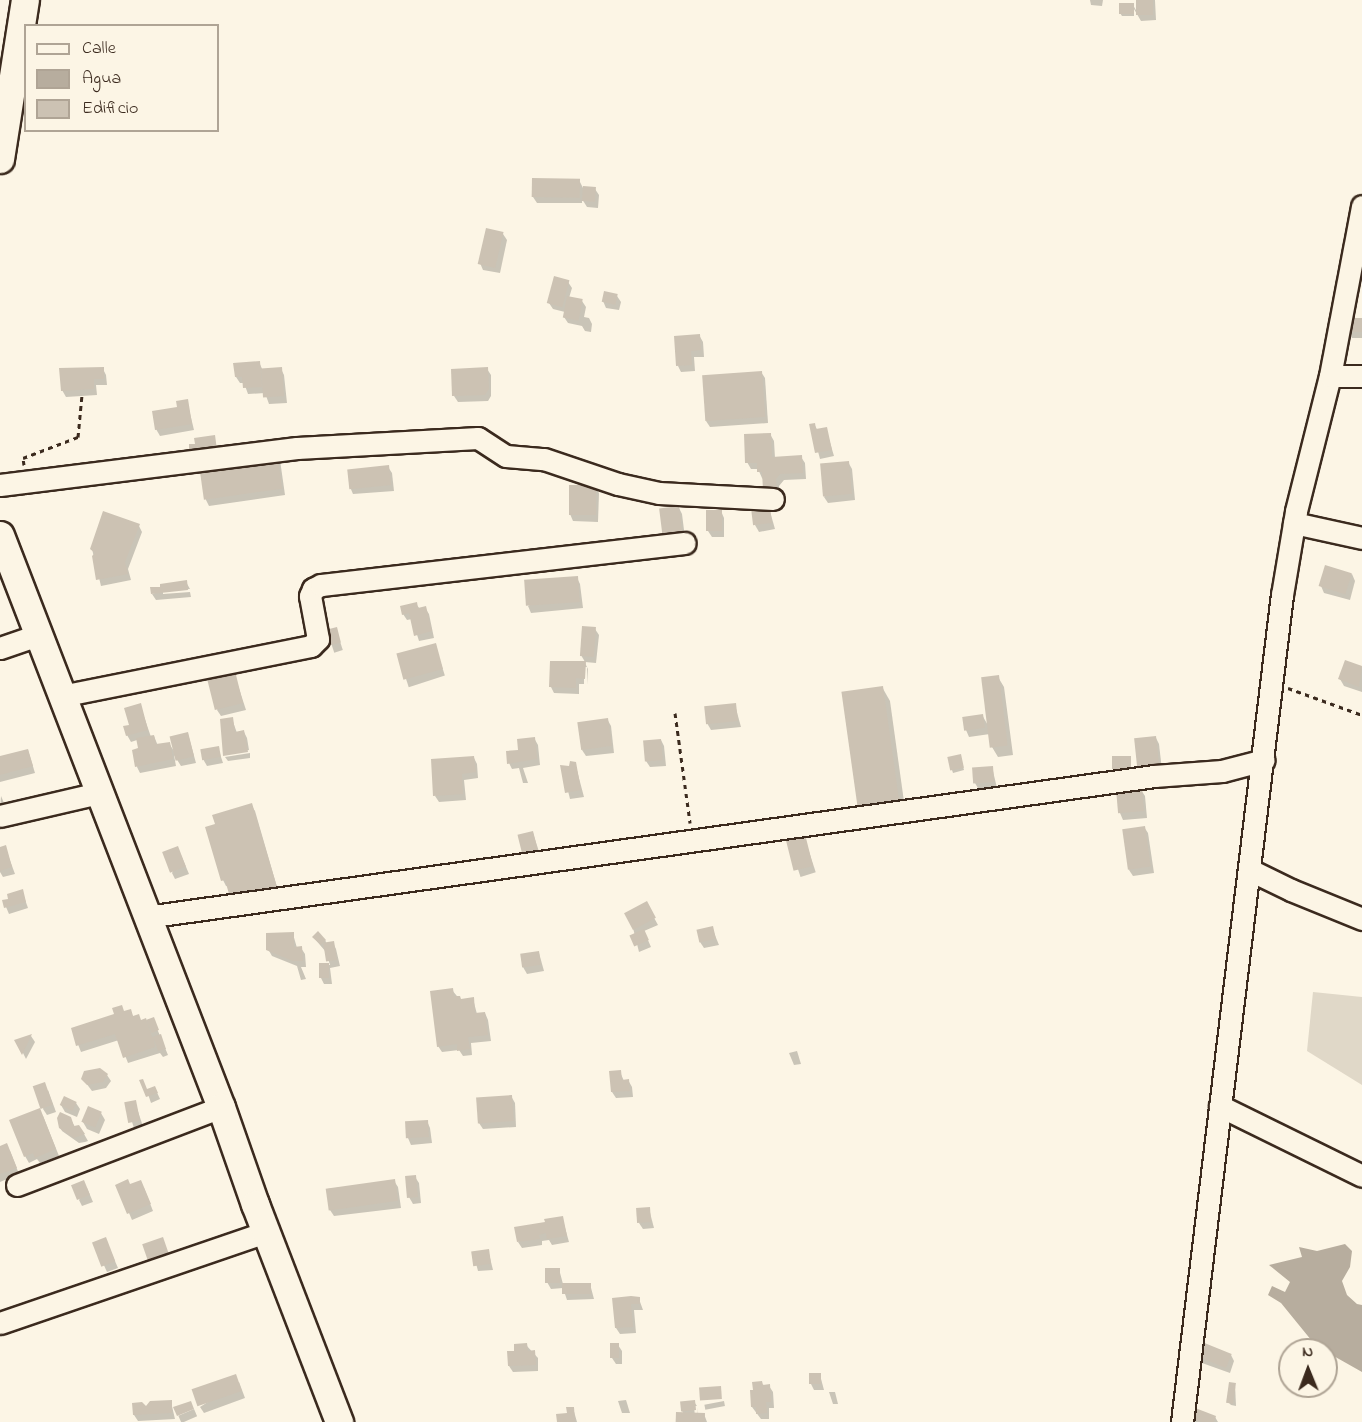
<!DOCTYPE html>
<html>
<head>
<meta charset="utf-8">
<style>
  body { margin:0 }
  #map { position:relative; width:1362px; height:1422px; overflow:hidden; background:#fcf5e5; font-family:"Indie Flower",sans-serif }
  div>[style] { position:absolute }
  .green>* { inset:0; background:#e0d8c8 }
  .water>* { inset:0; background:#b7ad9e }
  .shadow>* { inset:0; background:#0003; transform-origin:0 0 }
  .building>* { inset:0; background:#ccc2b3; transform-origin:0 0 }
  .path>* { height:3px; margin-top:-1.5px; transform-origin:0; background:repeating-linear-gradient(90deg,#3b2a1e 0 4.5px,transparent 0 9px) }
  .roads { filter:drop-shadow(2px 0 #3b2a1e) drop-shadow(-2px 0 #3b2a1e) drop-shadow(0 2px #3b2a1e) drop-shadow(0 -2px #3b2a1e) }
  .minor>* { height:21px; margin:-10.5px; padding:0 10.5px; transform-origin:10.5px; border-radius:10.5px; background:#fcf5e5 }
  .major>* { height:27px; margin:-13.5px; padding:0 13.5px; transform-origin:13.5px; border-radius:13.5px; background:#fcf5e5 }
  span { translate:-50% -50%; white-space:nowrap; text-align:center; line-height:1.15; -webkit-text-stroke:6px #fcf5e5; paint-order:stroke }
  .legend { position:absolute; left:24px; top:24px; width:195px; height:108px; box-sizing:border-box; background:#fcf5e5; border:2px solid #afa495; margin:0; padding:8px 10px; list-style:none; font-size:18px; color:#3b2a1e }
  .legend li { display:flex; align-items:center; gap:12px; height:30px }
  .legend b { width:30px; border:2px solid #afa495 }
  .north { position:absolute; left:1278px; top:1338px; width:60px; height:60px; box-sizing:border-box; background:#fcf5e5; border:2px solid #afa495; border-radius:50%; rotate:359deg; font-size:16px; font-weight:700; line-height:24px; text-align:center; color:#3b2a1e }
  .north::after { content:''; display:block; margin:auto; width:21px; height:27px; background:#3b2a1e; clip-path:polygon(50% 0,100% 100%,50% 72%,0 100%) }
</style>
</head>
<body>
<div id="map">
  <div class="green">
    <div style="clip-path:polygon(1313px 992px,1362px 997px,1362px 1085px,1307px 1051px)"></div>
  </div>
  <div class="water">
    <div style="clip-path:polygon(1345px 1244px,1352px 1251px,1350px 1267px,1342px 1281px,1347px 1295px,1357px 1304px,1362px 1305px,1362px 1372px,1316px 1346px,1281px 1303px,1268px 1295px,1272px 1286px,1285px 1292px,1290px 1282px,1269px 1265px,1302px 1257px,1299px 1247px,1317px 1251px)"></div>
  </div>
  <div class="shadow">
    <div style="clip-path:polygon(1090px 0,1103px 0,1102px 6px,1091px 5px)"></div>
    <div style="clip-path:polygon(1137px 0,1155px 0,1156px 20px,1141px 21px,1134px 9px,1134px 16px,1122px 16px,1120px 13px,1133px 5px,1137px 12px)"></div>
    <div style="clip-path:polygon(579px 180px,583px 188px,595px 189px,599px 195px,598px 208px,587px 207px,582px 199px,582px 203px,537px 203px,533px 197px)"></div>
    <div style="clip-path:polygon(503px 234px,507px 240px,500px 273px,483px 270px,480px 263px)"></div>
    <div style="clip-path:polygon(568px 282px,572px 288px,569px 298px,582px 301px,586px 307px,584px 317px,589px 318px,592px 324px,591px 332px,585px 331px,582px 326px,568px 323px,564px 317px,565px 312px,553px 309px,549px 303px)"></div>
    <div style="clip-path:polygon(617px 296px,621px 302px,619px 310px,606px 308px,603px 301px)"></div>
    <div style="clip-path:polygon(1362px 320px,1362px 338px,1352px 338px,1348px 332px)"></div>
    <div style="clip-path:polygon(699px 335px,703px 342px,704px 357px,694px 357px,695px 371px,681px 372px,678px 366px)"></div>
    <div style="clip-path:polygon(259px 362px,263px 371px,281px 369px,284px 375px,287px 403px,269px 404px,265px 393px,248px 394px,244px 383px,240px 383px,236px 377px)"></div>
    <div style="clip-path:polygon(103px 369px,106px 375px,107px 385px,96px 385px,97px 395px,66px 397px,62px 390px)"></div>
    <div style="clip-path:polygon(487px 369px,491px 375px,491px 396px,488px 401px,458px 402px,454px 396px)"></div>
    <div style="clip-path:polygon(761px 372px,765px 378px,768px 423px,710px 427px,706px 421px)"></div>
    <div style="clip-path:polygon(187px 401px,194px 430px,160px 436px,156px 429px)"></div>
    <div style="clip-path:polygon(814px 424px,818px 431px,826px 429px,834px 456px,820px 459px,811px 425px)"></div>
    <div style="clip-path:polygon(770px 434px,774px 441px,775px 458px,801px 457px,805px 463px,806px 479px,784px 480px,779px 486px,779px 495px,762px 478px,758px 469px,751px 469px,747px 462px)"></div>
    <div style="clip-path:polygon(280px 460px,285px 495px,209px 506px,206px 500px,200px 464px)"></div>
    <div style="clip-path:polygon(848px 462px,852px 469px,855px 500px,828px 503px,824px 497px)"></div>
    <div style="clip-path:polygon(388px 467px,392px 473px,394px 491px,353px 494px,350px 487px)"></div>
    <div style="clip-path:polygon(595px 487px,599px 493px,598px 522px,573px 521px,570px 514px)"></div>
    <div style="clip-path:polygon(679px 508px,682px 514px,685px 538px,667px 540px,663px 533px)"></div>
    <div style="clip-path:polygon(769px 508px,775px 529px,759px 532px,755px 525px)"></div>
    <div style="clip-path:polygon(721px 511px,724px 518px,724px 537px,712px 537px,708px 531px)"></div>
    <div style="clip-path:polygon(139px 526px,142px 532px,128px 569px,131px 580px,101px 586px,92px 549px)"></div>
    <div style="clip-path:polygon(1352px 574px,1355px 581px,1350px 600px,1324px 593px,1321px 586px)"></div>
    <div style="clip-path:polygon(577px 578px,580px 584px,583px 608px,531px 613px,528px 606px)"></div>
    <div style="clip-path:polygon(186px 582px,190px 589px,163px 591px,163px 594px,190px 592px,191px 597px,156px 600px,152px 594px)"></div>
    <div style="clip-path:polygon(416px 604px,420px 609px,425px 608px,429px 614px,434px 638px,419px 641px,412px 619px,407px 620px,403px 614px)"></div>
    <div style="left:336px;top:629px;width:22px;height:9px;rotate:72deg"></div>
    <div style="clip-path:polygon(595px 629px,599px 635px,596px 663px,585px 662px,581px 655px)"></div>
    <div style="left:435px;top:645px;width:32px;height:38px;rotate:72deg"></div>
    <div style="clip-path:polygon(1346px 662px,1362px 667px,1362px 692px,1344px 686px,1340px 679px)"></div>
    <div style="clip-path:polygon(585px 663px,588px 669px,588px 685px,587px 667px,584px 667px,584px 684px,579px 684px,579px 694px,554px 693px,551px 687px)"></div>
    <div style="clip-path:polygon(234px 673px,246px 710px,221px 716px,217px 710px)"></div>
    <div style="clip-path:polygon(998px 677px,1004px 687px,1013px 755px,998px 757px,992px 747px,990px 734px,969px 737px,966px 730px,982px 715px,989px 727px)"></div>
    <div style="clip-path:polygon(882px 687px,890px 701px,906px 816px,866px 821px)"></div>
    <div style="clip-path:polygon(140px 705px,151px 737px,154px 736px,158px 746px,169px 743px,175px 753px,188px 734px,196px 763px,181px 766px,174px 755px,176px 766px,140px 773px,137px 767px,140px 750px,137px 740px,131px 742px,127px 735px)"></div>
    <div style="clip-path:polygon(735px 705px,741px 727px,711px 730px,707px 723px)"></div>
    <div style="clip-path:polygon(232px 719px,237px 733px,244px 732px,247px 738px,249px 750px,225px 754px,225px 756px,225px 755px)"></div>
    <div style="clip-path:polygon(607px 719px,611px 726px,614px 753px,586px 756px,582px 750px)"></div>
    <div style="clip-path:polygon(534px 738px,538px 745px,540px 765px,523px 768px,528px 783px,523px 783px,519px 768px,512px 769px,509px 763px)"></div>
    <div style="clip-path:polygon(1156px 738px,1159px 744px,1162px 770px,1141px 772px,1138px 766px)"></div>
    <div style="clip-path:polygon(661px 740px,664px 746px,666px 766px,650px 767px,646px 761px)"></div>
    <div style="clip-path:polygon(218px 748px,223px 763px,207px 766px,203px 759px)"></div>
    <div style="clip-path:polygon(28px 750px,35px 773px,0 782px,0 757px)"></div>
    <div style="clip-path:polygon(250px 753px,250px 758px,228px 761px,225px 757px)"></div>
    <div style="clip-path:polygon(960px 755px,964px 770px,953px 773px,952px 770px)"></div>
    <div style="clip-path:polygon(474px 758px,477px 764px,478px 778px,464px 780px,466px 800px,439px 802px,435px 796px)"></div>
    <div style="clip-path:polygon(575px 763px,584px 797px,570px 799px,562px 767px,570px 768px)"></div>
    <div style="clip-path:polygon(992px 767px,997px 788px,979px 790px,975px 783px)"></div>
    <div style="clip-path:polygon(1141px 790px,1145px 796px,1147px 818px,1123px 820px,1120px 813px)"></div>
    <div style="clip-path:polygon(1px 796px,4px 803px,7px 812px,0 812px)"></div>
    <div style="clip-path:polygon(251px 805px,255px 811px,279px 894px,226px 886px,223px 880px,217px 825px)"></div>
    <div style="clip-path:polygon(1144px 827px,1148px 833px,1154px 873px,1133px 876px,1129px 870px)"></div>
    <div style="clip-path:polygon(533px 833px,541px 858px,527px 861px)"></div>
    <div style="left:804px;top:836px;width:38px;height:16px;rotate:72deg"></div>
    <div style="clip-path:polygon(5px 847px,15px 874px,3px 877px,0 872px,0 848px)"></div>
    <div style="clip-path:polygon(181px 855px,189px 874px,175px 879px,172px 873px)"></div>
    <div style="clip-path:polygon(22px 891px,28px 908px,9px 914px,6px 907px,9px 900px)"></div>
    <div style="clip-path:polygon(646px 903px,658px 925px,644px 931px,651px 947px,639px 952px,633px 928px)"></div>
    <div style="clip-path:polygon(712px 928px,719px 945px,704px 948px,700px 942px)"></div>
    <div style="clip-path:polygon(293px 934px,297px 948px,301px 948px,305px 954px,306px 967px,301px 967px,306px 979px,301px 980px,297px 966px,272px 956px,268px 949px)"></div>
    <div style="clip-path:polygon(314px 938px,325px 940px,327px 944px,333px 943px,336px 949px,340px 966px,330px 968px,332px 984px,324px 984px,321px 978px,321px 965px,330px 965px,326px 952px)"></div>
    <div style="clip-path:polygon(539px 953px,544px 971px,527px 974px,523px 967px)"></div>
    <div style="clip-path:polygon(452px 990px,461px 1001px,473px 999px,477px 1014px,485px 1013px,488px 1020px,491px 1041px,471px 1043px,472px 1055px,463px 1056px,459px 1050px,442px 1052px,438px 1046px)"></div>
    <div style="clip-path:polygon(130px 1011px,134px 1018px,142px 1021px,153px 1019px,168px 1055px,163px 1057px,160px 1053px,128px 1063px,119px 1040px,81px 1052px,72px 1029px)"></div>
    <div style="clip-path:polygon(31px 1036px,35px 1042px,26px 1059px,17px 1041px)"></div>
    <div style="clip-path:polygon(797px 1051px,801px 1064px,794px 1065px,789px 1053px)"></div>
    <div style="clip-path:polygon(620px 1072px,624px 1081px,628px 1080px,632px 1087px,633px 1097px,616px 1098px,612px 1092px)"></div>
    <div style="clip-path:polygon(107px 1075px,111px 1081px,106px 1088px,92px 1091px,83px 1079px)"></div>
    <div style="clip-path:polygon(155px 1088px,160px 1099px,151px 1103px,147px 1091px)"></div>
    <div style="clip-path:polygon(48px 1090px,56px 1112px,47px 1115px,43px 1109px)"></div>
    <div style="clip-path:polygon(511px 1096px,515px 1103px,516px 1127px,483px 1129px,479px 1123px)"></div>
    <div style="left:135px;top:1102px;width:26px;height:9px;rotate:72deg"></div>
    <div style="clip-path:polygon(76px 1103px,80px 1109px,77px 1117px,65px 1112px,61px 1105px)"></div>
    <div style="clip-path:polygon(101px 1113px,105px 1120px,99px 1134px,87px 1129px,83px 1122px)"></div>
    <div style="clip-path:polygon(43px 1116px,59px 1156px,40px 1163px,37px 1159px,29px 1163px,25px 1156px)"></div>
    <div style="clip-path:polygon(70px 1118px,75px 1127px,78px 1127px,84px 1134px,88px 1141px,85px 1142px,79px 1143px,62px 1131px,59px 1125px)"></div>
    <div style="clip-path:polygon(427px 1121px,430px 1128px,432px 1143px,411px 1145px,408px 1138px)"></div>
    <div style="clip-path:polygon(0 1147px,10px 1151px,19px 1174px,0 1182px)"></div>
    <div style="clip-path:polygon(415px 1177px,419px 1183px,421px 1203px,413px 1204px,409px 1197px)"></div>
    <div style="clip-path:polygon(394px 1181px,398px 1187px,401px 1208px,334px 1216px,330px 1210px,327px 1189px)"></div>
    <div style="clip-path:polygon(117px 1185px,144px 1188px,153px 1211px,132px 1220px)"></div>
    <div style="clip-path:polygon(87px 1188px,93px 1202px,82px 1206px,79px 1200px)"></div>
    <div style="clip-path:polygon(649px 1209px,654px 1228px,643px 1229px,639px 1223px)"></div>
    <div style="clip-path:polygon(562px 1217px,569px 1242px,552px 1245px,549px 1240px,542px 1241px,542px 1245px,522px 1248px,518px 1242px,546px 1224px)"></div>
    <div style="clip-path:polygon(94px 1243px,108px 1245px,118px 1268px,107px 1272px)"></div>
    <div style="clip-path:polygon(488px 1250px,493px 1270px,478px 1271px,473px 1252px)"></div>
    <div style="clip-path:polygon(559px 1269px,563px 1284px,590px 1284px,594px 1299px,567px 1300px,563px 1288px,551px 1289px,547px 1282px)"></div>
    <div style="clip-path:polygon(614px 1299px,639px 1299px,643px 1310px,634px 1310px,636px 1333px,620px 1334px,616px 1328px)"></div>
    <div style="clip-path:polygon(526px 1345px,538px 1358px,538px 1371px,513px 1372px,509px 1366px)"></div>
    <div style="clip-path:polygon(618px 1345px,622px 1351px,622px 1364px,616px 1364px,612px 1358px)"></div>
    <div style="clip-path:polygon(1231px 1355px,1234px 1361px,1230px 1373px,1202px 1363px,1198px 1356px)"></div>
    <div style="clip-path:polygon(820px 1375px,824px 1390px,814px 1390px,811px 1384px)"></div>
    <div style="clip-path:polygon(239px 1382px,245px 1398px,204px 1413px,200px 1407px)"></div>
    <div style="clip-path:polygon(754px 1383px,769px 1386px,773px 1392px,774px 1408px,769px 1408px,769px 1419px,761px 1419px,752px 1407px)"></div>
    <div style="clip-path:polygon(1235px 1384px,1236px 1406px,1231px 1405px,1229px 1403px)"></div>
    <div style="clip-path:polygon(829px 1392px,835px 1392px,838px 1404px,833px 1404px)"></div>
    <div style="clip-path:polygon(626px 1400px,630px 1413px,622px 1413px,618px 1401px)"></div>
    <div style="left:724px;top:1401px;width:5px;height:20px;rotate:79deg"></div>
    <div style="clip-path:polygon(171px 1402px,175px 1419px,138px 1421px,134px 1415px,134px 1404px,146px 1408px)"></div>
    <div style="clip-path:polygon(694px 1402px,697px 1406px,694px 1406px,695px 1417px,698px 1417px,697px 1407px,698px 1414px,704px 1414px,707px 1422px,678px 1422px,684px 1414px,682px 1411px)"></div>
    <div style="clip-path:polygon(573px 1408px,577px 1422px,558px 1422px,568px 1414px)"></div>
    <div style="left:194px;top:1409px;width:8px;height:17px;rotate:67deg"></div>
    <div style="clip-path:polygon(1188px 1416px,1215px 1417px,1218px 1422px,1191px 1422px)"></div>
  </div>
  <div class="building">
    <div style="left:1136px;top:0;width:17px;height:15px"></div>
    <div style="left:1119px;top:3px;width:15px;height:11px"></div>
    <div style="left:532px;top:178px;width:48px;height:19px;rotate:1deg"></div>
    <div style="left:583px;top:186px;width:13px;height:15px;rotate:4deg"></div>
    <div style="left:486px;top:228px;width:18px;height:37px;rotate:13deg"></div>
    <div style="left:554px;top:276px;width:16px;height:28px;rotate:15deg"></div>
    <div style="left:604px;top:291px;width:14px;height:11px;rotate:12deg"></div>
    <div style="left:567px;top:296px;width:16px;height:22px;rotate:11deg"></div>
    <div style="left:1347px;top:318px;width:15px;height:14px"></div>
    <div style="clip-path:polygon(700px 334px,701px 350px,691px 351px,692px 365px,676px 366px,674px 336px)"></div>
    <div style="clip-path:polygon(260px 361px,262px 387px,243px 388px,242px 377px,235px 377px,233px 363px)"></div>
    <div style="clip-path:polygon(104px 367px,104px 379px,94px 379px,94px 389px,61px 391px,59px 368px)"></div>
    <div style="left:282px;top:367px;width:29px;height:21px;rotate:86deg"></div>
    <div style="clip-path:polygon(488px 367px,489px 389px,485px 395px,452px 396px,451px 369px)"></div>
    <div style="left:762px;top:371px;width:46px;height:60px;rotate:86deg"></div>
    <div style="clip-path:polygon(188px 399px,192px 424px,155px 430px,152px 411px,177px 407px,176px 401px)"></div>
    <div style="clip-path:polygon(815px 423px,816px 429px,827px 427px,832px 450px,815px 453px,809px 424px)"></div>
    <div style="clip-path:polygon(771px 433px,772px 457px,802px 455px,803px 473px,780px 474px,776px 479px,777px 489px,763px 490px,762px 472px,757px 472px,757px 463px,745px 463px,744px 434px)"></div>
    <div style="clip-path:polygon(215px 435px,217px 450px,189px 454px,189px 444px,195px 444px,194px 438px)"></div>
    <div style="left:277px;top:452px;width:37px;height:79px;rotate:82deg"></div>
    <div style="left:849px;top:461px;width:33px;height:29px;rotate:85deg"></div>
    <div style="left:389px;top:465px;width:20px;height:42px;rotate:84deg"></div>
    <div style="left:569px;top:485px;width:27px;height:30px"></div>
    <div style="left:679px;top:506px;width:26px;height:20px;rotate:83deg"></div>
    <div style="left:770px;top:507px;width:16px;height:19px;rotate:83deg"></div>
    <div style="left:706px;top:510px;width:16px;height:21px"></div>
    <div style="clip-path:polygon(103px 511px,140px 524px,125px 562px,128px 574px,96px 580px,92px 556px,95px 553px,90px 549px)"></div>
    <div style="left:1325px;top:565px;width:28px;height:22px;rotate:17deg"></div>
    <div style="left:578px;top:576px;width:26px;height:54px;rotate:86deg"></div>
    <div style="clip-path:polygon(187px 580px,188px 590px,151px 594px,150px 587px,160px 587px,160px 584px)"></div>
    <div style="clip-path:polygon(417px 602px,418px 608px,426px 606px,432px 631px,414px 636px,409px 613px,402px 615px,400px 606px)"></div>
    <div style="left:582px;top:626px;width:14px;height:30px;rotate:4deg"></div>
    <div style="left:337px;top:627px;width:16px;height:12px;rotate:76deg"></div>
    <div style="left:436px;top:643px;width:27px;height:41px;rotate:75deg"></div>
    <div style="clip-path:polygon(1345px 660px,1362px 666px,1359px 687px,1338px 679px)"></div>
    <div style="clip-path:polygon(550px 661px,586px 661px,585px 679px,576px 678px,576px 688px,549px 687px)"></div>
    <div style="left:235px;top:671px;width:33px;height:29px;rotate:76deg"></div>
    <div style="left:999px;top:675px;width:71px;height:18px;rotate:83deg"></div>
    <div style="left:883px;top:686px;width:117px;height:42px;rotate:82deg"></div>
    <div style="clip-path:polygon(141px 703px,148px 730px,126px 736px,123px 726px,129px 725px,124px 708px)"></div>
    <div style="left:736px;top:703px;width:18px;height:32px;rotate:84deg"></div>
    <div style="left:983px;top:714px;width:14px;height:21px;rotate:82deg"></div>
    <div style="clip-path:polygon(233px 717px,235px 732px,244px 730px,248px 752px,223px 756px,220px 719px)"></div>
    <div style="left:608px;top:718px;width:28px;height:31px;rotate:82deg"></div>
    <div style="left:188px;top:732px;width:25px;height:19px;rotate:76deg"></div>
    <div style="clip-path:polygon(154px 735px,156px 744px,170px 742px,173px 759px,135px 767px,132px 750px,138px 748px,136px 738px)"></div>
    <div style="left:1156px;top:736px;width:28px;height:22px;rotate:84deg"></div>
    <div style="clip-path:polygon(535px 737px,537px 759px,507px 764px,506px 751px,518px 750px,517px 739px)"></div>
    <div style="left:661px;top:739px;width:21px;height:18px;rotate:85deg"></div>
    <div style="left:219px;top:746px;width:11px;height:19px;rotate:80deg"></div>
    <div style="clip-path:polygon(28px 749px,33px 766px,0 775px,0 756px)"></div>
    <div style="left:961px;top:754px;width:14px;height:14px;rotate:78deg"></div>
    <div style="clip-path:polygon(474px 756px,476px 772px,462px 774px,463px 794px,433px 796px,431px 759px)"></div>
    <div style="left:1131px;top:756px;width:13px;height:19px;rotate:90deg"></div>
    <div style="clip-path:polygon(570px 761px,576px 762px,581px 790px,565px 793px,560px 765px,569px 766px)"></div>
    <div style="left:993px;top:766px;width:16px;height:21px;rotate:86deg"></div>
    <div style="left:1142px;top:788px;width:23px;height:26px;rotate:85deg"></div>
    <div style="clip-path:polygon(252px 803px,277px 887px,231px 901px,225px 880px,221px 881px,205px 827px,215px 824px,212px 815px)"></div>
    <div style="left:1145px;top:826px;width:41px;height:23px;rotate:82deg"></div>
    <div style="left:533px;top:831px;width:21px;height:16px;rotate:76deg"></div>
    <div style="left:805px;top:834px;width:33px;height:20px;rotate:76deg"></div>
    <div style="clip-path:polygon(6px 845px,12px 867px,0 871px,0 847px)"></div>
    <div style="left:178px;top:846px;width:22px;height:17px;rotate:69deg"></div>
    <div style="clip-path:polygon(23px 889px,26px 902px,4px 908px,2px 900px,8px 899px,7px 894px)"></div>
    <div style="left:647px;top:901px;width:19px;height:26px;rotate:62deg"></div>
    <div style="left:713px;top:926px;width:13px;height:17px;rotate:77deg"></div>
    <div style="left:644px;top:929px;width:12px;height:16px;rotate:66deg"></div>
    <div style="clip-path:polygon(318px 931px,326px 940px,321px 945px,312px 937px)"></div>
    <div style="clip-path:polygon(294px 932px,294px 947px,302px 946px,303px 961px,293px 961px,266px 950px,266px 933px)"></div>
    <div style="left:334px;top:941px;width:19px;height:11px;rotate:81deg"></div>
    <div style="left:539px;top:951px;width:14px;height:19px;rotate:82deg"></div>
    <div style="left:319px;top:963px;width:10px;height:15px"></div>
    <div style="clip-path:polygon(453px 988px,454px 996px,460px 996px,461px 999px,474px 997px,475px 1013px,485px 1012px,488px 1035px,468px 1037px,470px 1049px,457px 1051px,457px 1044px,437px 1047px,430px 991px)"></div>
    <div style="clip-path:polygon(122px 1005px,124px 1011px,131px 1009px,133px 1016px,139px 1014px,141px 1020px,146px 1018px,152px 1037px,161px 1034px,166px 1049px,158px 1051px,154px 1039px,155px 1047px,123px 1058px,115px 1034px,76px 1046px,71px 1028px,114px 1014px,112px 1008px)"></div>
    <div style="left:154px;top:1017px;width:14px;height:8px;rotate:69deg"></div>
    <div style="clip-path:polygon(32px 1034px,22px 1055px,14px 1040px)"></div>
    <div style="clip-path:polygon(100px 1068px,108px 1074px,103px 1082px,87px 1085px,81px 1079px,84px 1071px)"></div>
    <div style="clip-path:polygon(621px 1070px,622px 1080px,629px 1079px,630px 1091px,611px 1092px,609px 1071px)"></div>
    <div style="clip-path:polygon(143px 1079px,147px 1089px,155px 1086px,158px 1093px,146px 1097px,139px 1080px)"></div>
    <div style="left:45px;top:1082px;width:24px;height:13px;rotate:71deg"></div>
    <div style="left:512px;top:1095px;width:26px;height:36px;rotate:86deg"></div>
    <div style="left:64px;top:1096px;width:14px;height:10px;rotate:25deg"></div>
    <div style="left:136px;top:1100px;width:21px;height:12px;rotate:79deg"></div>
    <div style="left:88px;top:1106px;width:15px;height:17px;rotate:23deg"></div>
    <div style="clip-path:polygon(40px 1108px,56px 1149px,35px 1158px,33px 1153px,24px 1157px,9px 1120px)"></div>
    <div style="clip-path:polygon(60px 1112px,71px 1117px,74px 1126px,79px 1125px,85px 1134px,74px 1138px,59px 1128px,57px 1118px)"></div>
    <div style="left:428px;top:1120px;width:17px;height:23px;rotate:87deg"></div>
    <div style="clip-path:polygon(7px 1143px,17px 1168px,0 1174px,0 1146px)"></div>
    <div style="left:416px;top:1175px;width:22px;height:11px;rotate:85deg"></div>
    <div style="clip-path:polygon(128px 1179px,130px 1184px,141px 1180px,151px 1204px,127px 1214px,115px 1185px)"></div>
    <div style="left:395px;top:1179px;width:22px;height:70px;rotate:82deg"></div>
    <div style="left:84px;top:1180px;width:16px;height:14px;rotate:68deg"></div>
    <div style="left:650px;top:1207px;width:15px;height:14px;rotate:86deg"></div>
    <div style="clip-path:polygon(563px 1216px,567px 1236px,547px 1239px,546px 1233px,539px 1235px,540px 1239px,517px 1242px,514px 1227px,545px 1222px,544px 1219px)"></div>
    <div style="left:106px;top:1237px;width:26px;height:15px;rotate:69deg"></div>
    <div style="left:163px;top:1237px;width:21px;height:22px;rotate:71deg"></div>
    <div style="left:489px;top:1249px;width:15px;height:18px;rotate:82deg"></div>
    <div style="left:545px;top:1268px;width:15px;height:15px"></div>
    <div style="left:562px;top:1283px;width:29px;height:11px"></div>
    <div style="clip-path:polygon(631px 1296px,640px 1297px,640px 1304px,631px 1304px,633px 1327px,615px 1328px,612px 1298px)"></div>
    <div style="left:1202px;top:1342px;width:32px;height:15px;rotate:22deg"></div>
    <div style="clip-path:polygon(527px 1343px,528px 1351px,535px 1350px,536px 1365px,508px 1366px,507px 1351px,514px 1351px,514px 1344px)"></div>
    <div style="left:610px;top:1343px;width:9px;height:15px"></div>
    <div style="left:821px;top:1373px;width:11px;height:12px;rotate:90deg"></div>
    <div style="left:236px;top:1374px;width:18px;height:47px;rotate:71deg"></div>
    <div style="clip-path:polygon(762px 1381px,763px 1385px,770px 1384px,771px 1402px,766px 1402px,767px 1413px,756px 1414px,756px 1407px,751px 1407px,750px 1390px,753px 1390px,752px 1382px)"></div>
    <div style="left:1229px;top:1382px;width:7px;height:21px;rotate:8deg"></div>
    <div style="left:721px;top:1386px;width:13px;height:22px;rotate:86deg"></div>
    <div style="clip-path:polygon(172px 1400px,172px 1413px,133px 1415px,132px 1403px,142px 1402px,146px 1406px,150px 1401px)"></div>
    <div style="left:695px;top:1400px;width:10px;height:15px;rotate:84deg"></div>
    <div style="clip-path:polygon(191px 1401px,194px 1409px,177px 1416px,173px 1407px)"></div>
    <div style="clip-path:polygon(1190px 1406px,1216px 1416px,1214px 1422px,1202px 1422px,1186px 1416px)"></div>
    <div style="clip-path:polygon(566px 1407px,574px 1407px,575px 1422px,557px 1422px,556px 1414px,567px 1413px)"></div>
    <div style="left:676px;top:1412px;width:29px;height:10px;rotate:2deg"></div>
  </div>
  <div class="path">
    <div style="left:24px;top:465px;width:7px;rotate:-98deg"></div>
    <div style="left:23px;top:458px;width:59px;rotate:-20.9deg"></div>
    <div style="left:78px;top:437px;width:42px;rotate:-84.6deg"></div>
    <div style="left:1288px;top:688px;width:79px;rotate:20deg"></div>
    <div style="left:675px;top:713px;width:111px;rotate:82.2deg"></div>
  </div>
  <div class="roads">
    <div class="minor">
      <div style="left:1330px;top:376px;width:32px"></div>
      <div style="left:0;top:485px;width:299px;rotate:-7.1deg"></div>
      <div style="left:297px;top:448px;width:181px;rotate:-3.2deg"></div>
      <div style="left:478px;top:438px;width:33px;rotate:33deg"></div>
      <div style="left:506px;top:456px;width:38px;rotate:5deg"></div>
      <div style="left:544px;top:459px;width:78px;rotate:18.7deg"></div>
      <div style="left:618px;top:484px;width:42px;rotate:12.4deg"></div>
      <div style="left:659px;top:493px;width:114px;rotate:3deg"></div>
      <div style="left:1294px;top:523px;width:70px;rotate:12.4deg"></div>
      <div style="left:0;top:648px;width:40px;rotate:-18.9deg"></div>
      <div style="left:61px;top:696px;width:255px;rotate:-11.3deg"></div>
      <div style="left:311px;top:646px;width:10px;rotate:-45deg"></div>
      <div style="left:318px;top:639px;width:44px;rotate:-100.5deg"></div>
      <div style="left:310px;top:596px;width:8px;rotate:-67deg"></div>
      <div style="left:313px;top:589px;width:9px;rotate:-27deg"></div>
      <div style="left:321px;top:585px;width:366px;rotate:-6.6deg"></div>
      <div style="left:0;top:816px;width:102px;rotate:-13.1deg"></div>
      <div style="left:1250px;top:870px;width:46px;rotate:26deg"></div>
      <div style="left:1291px;top:890px;width:77px;rotate:22.2deg"></div>
      <div style="left:146px;top:917px;width:1018px;rotate:-7.96deg"></div>
      <div style="left:1154px;top:776px;width:68px;rotate:-4.2deg"></div>
      <div style="left:1222px;top:771px;width:43px;rotate:-14.7deg"></div>
      <div style="left:1220px;top:1106px;width:158px;rotate:26.2deg"></div>
      <div style="left:17px;top:1185px;width:218px;rotate:-20.9deg"></div>
      <div style="left:0;top:1323px;width:281px;rotate:-18.9deg"></div>
      <div style="left:1182px;top:1422px;width:833px;rotate:-83.11deg"></div>
      <div style="left:1282px;top:595px;width:85px;rotate:-80.5deg"></div>
      <div style="left:1296px;top:511px;width:139px;rotate:-75.9deg"></div>
      <div style="left:1330px;top:376px;width:173px;rotate:-79.3deg"></div>
    </div>
    <div class="major">
      <div style="left:0;top:159px;width:161px;rotate:-81.1deg"></div>
      <div style="left:0;top:535px;width:613px;rotate:68.88deg"></div>
      <div style="left:221px;top:1107px;width:103px;rotate:70.7deg"></div>
      <div style="left:255px;top:1204px;width:234px;rotate:68.9deg"></div>
    </div>
  </div>
  <ul class="legend">
  <li><b style="height:8px;background:#fcf5e5"></b>Calle</li>
  <li><b style="height:16px;background:#b7ad9e"></b>Agua</li>
  <li><b style="height:16px;background:#ccc2b3"></b>Edificio</li>
  </ul>
  <div class="north">N</div>
</div>
</body>
</html>
